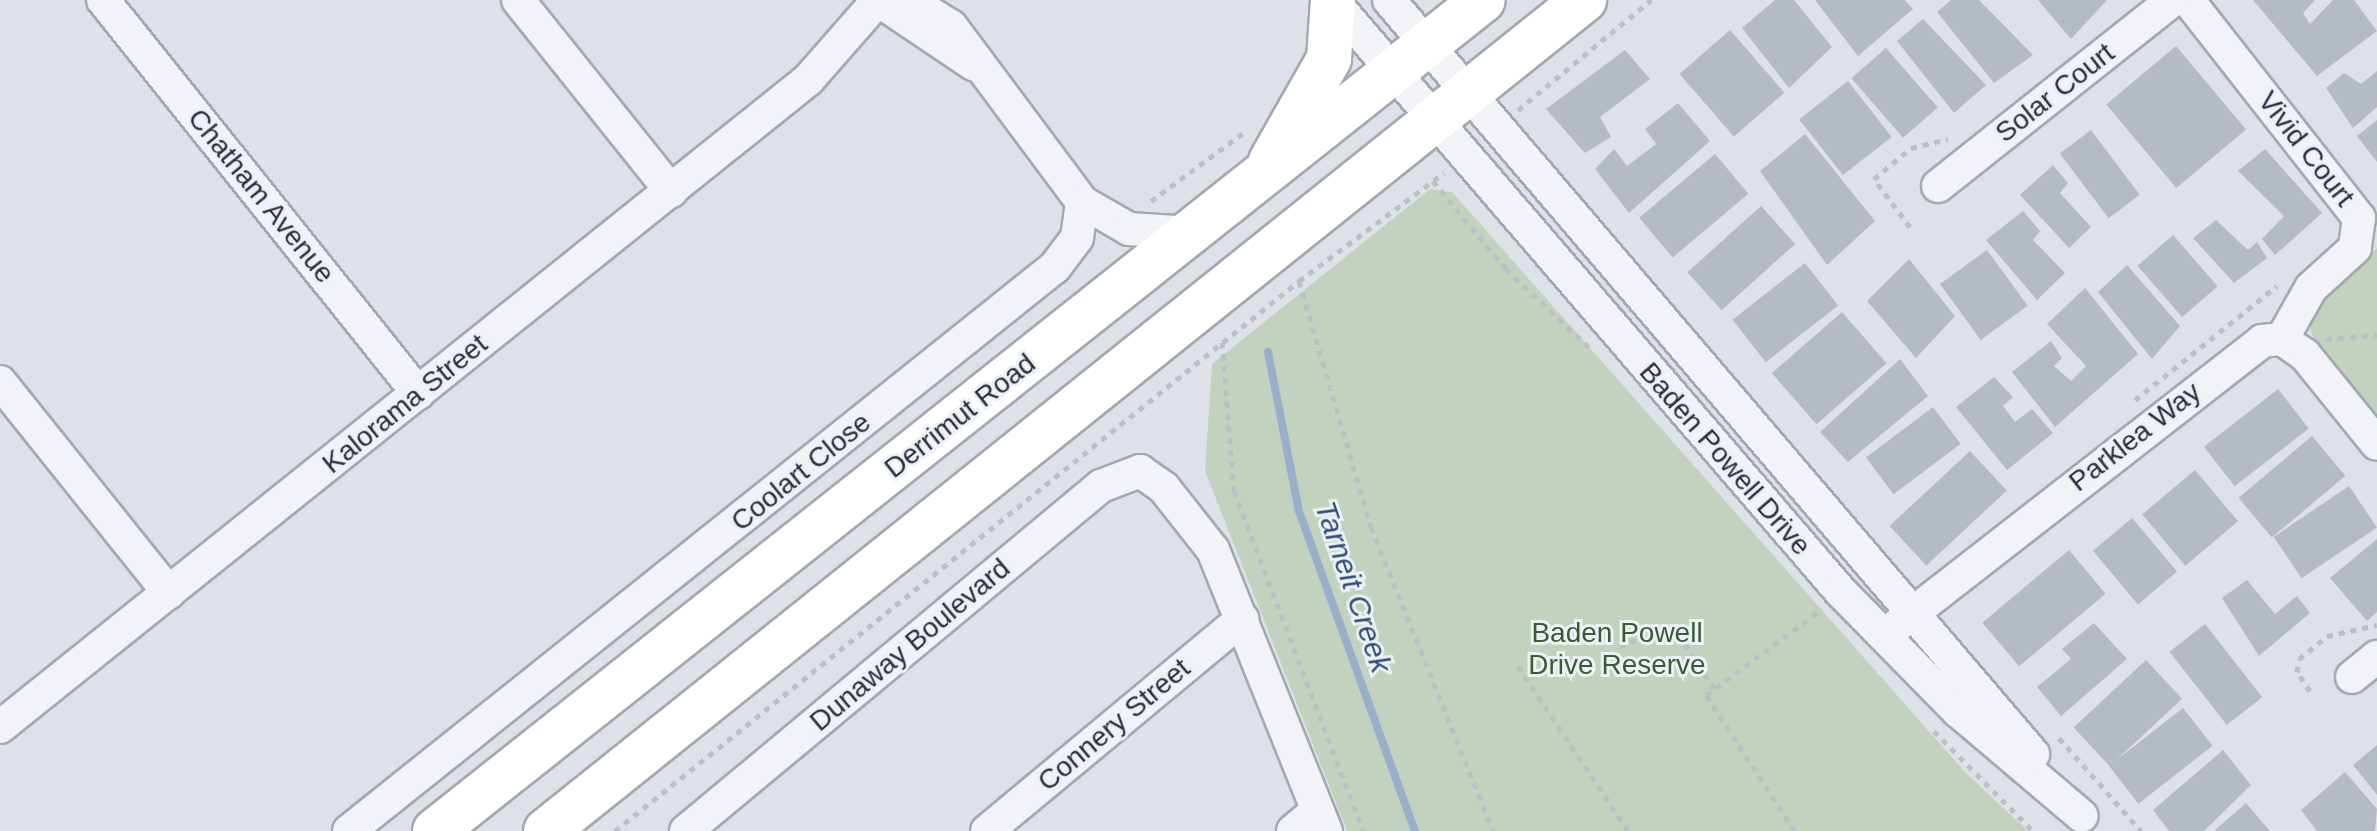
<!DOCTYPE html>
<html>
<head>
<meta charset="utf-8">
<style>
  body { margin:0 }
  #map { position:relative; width:2377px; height:831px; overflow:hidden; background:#dee2e8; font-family:Arial,sans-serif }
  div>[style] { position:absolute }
  .green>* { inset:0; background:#c3d2bf }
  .stream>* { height:8px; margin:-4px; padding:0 4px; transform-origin:4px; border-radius:4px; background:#97afc9 }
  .building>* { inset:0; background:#b5bbc5; transform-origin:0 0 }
  .path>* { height:5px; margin-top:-2.5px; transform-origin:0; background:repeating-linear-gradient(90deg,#bcc0c6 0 6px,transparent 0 12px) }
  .roads { filter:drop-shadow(2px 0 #a3a9b2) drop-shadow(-2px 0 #a3a9b2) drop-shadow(0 2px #a3a9b2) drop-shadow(0 -2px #a3a9b2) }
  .minor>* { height:32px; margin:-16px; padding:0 16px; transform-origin:16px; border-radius:16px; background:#f1f3f6 }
  .highway>* { height:44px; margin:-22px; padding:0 22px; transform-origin:22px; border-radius:22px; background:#fff }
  span { translate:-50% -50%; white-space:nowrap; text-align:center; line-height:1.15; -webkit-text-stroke:6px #edf1f6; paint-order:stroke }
  .street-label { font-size:28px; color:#272f3f }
  .park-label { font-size:28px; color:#3a5b33 }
  .water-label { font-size:30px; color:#304d74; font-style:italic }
</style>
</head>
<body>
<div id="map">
  <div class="green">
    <div style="clip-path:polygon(1430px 189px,1452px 192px,1965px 772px,2028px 831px,1347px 831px,1205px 471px,1212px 364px)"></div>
    <div style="clip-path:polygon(2377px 248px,2377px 422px,2317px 347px,2308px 324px,2314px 303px)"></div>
  </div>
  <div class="stream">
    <div style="left:1268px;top:352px;width:162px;rotate:79deg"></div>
    <div style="left:1299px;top:511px;width:340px;rotate:70.1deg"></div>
  </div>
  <div class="building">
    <div style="clip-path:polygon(1775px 0,1794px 0,1832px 47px,1789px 88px,1742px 28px)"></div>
    <div style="clip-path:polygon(1815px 0,1905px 0,1913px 9px,1858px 56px)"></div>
    <div style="clip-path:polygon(1951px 0,1979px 0,2033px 55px,1994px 83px,1937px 12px)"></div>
    <div style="clip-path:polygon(2038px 0,2107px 0,2071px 39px)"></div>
    <div style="clip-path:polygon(2253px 0,2315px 0,2303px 13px,2310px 24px,2333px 0,2354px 0,2377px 31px,2317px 76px)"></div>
    <div style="clip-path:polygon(1923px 19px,1986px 85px,1954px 113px,1897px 41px)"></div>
    <div style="left:1730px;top:30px;width:83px;height:67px;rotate:49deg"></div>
    <div style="left:2176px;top:46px;width:109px;height:91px;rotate:50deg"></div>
    <div style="left:1886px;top:48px;width:79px;height:46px;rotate:49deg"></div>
    <div style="clip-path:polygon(1625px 50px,1650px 79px,1600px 117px,1611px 137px,1585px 153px,1546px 109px)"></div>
    <div style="clip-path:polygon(2377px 71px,2377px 107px,2353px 128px,2326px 88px,2344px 73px,2361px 84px)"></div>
    <div style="left:1848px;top:81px;width:71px;height:62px;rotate:52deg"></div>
    <div style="clip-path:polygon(1678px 103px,1710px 141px,1629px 213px,1595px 169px,1614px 149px,1627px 166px,1656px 144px,1645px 129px)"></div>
    <div style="clip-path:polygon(2377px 120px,2377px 162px,2357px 136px)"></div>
    <div style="left:2091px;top:130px;width:81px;height:39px;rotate:53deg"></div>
    <div style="clip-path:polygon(1805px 134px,1875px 221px,1827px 265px,1760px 171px)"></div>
    <div style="clip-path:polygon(2265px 149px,2322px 213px,2275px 255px,2262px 239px,2284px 216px,2238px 171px)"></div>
    <div style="left:1715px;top:154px;width:52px;height:99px;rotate:50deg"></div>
    <div style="clip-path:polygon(2053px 165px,2068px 183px,2060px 193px,2091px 227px,2069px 248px,2020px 195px)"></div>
    <div style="left:1761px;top:206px;width:51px;height:99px;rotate:48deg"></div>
    <div style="clip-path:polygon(2023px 211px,2040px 231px,2033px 240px,2065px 273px,2037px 300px,1986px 240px)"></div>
    <div style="clip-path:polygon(2216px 220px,2248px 250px,2257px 242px,2267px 258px,2234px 283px,2193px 238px)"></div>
    <div style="left:2173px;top:235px;width:68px;height:47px;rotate:49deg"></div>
    <div style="left:1987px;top:250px;width:69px;height:58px;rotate:54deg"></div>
    <div style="clip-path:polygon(1909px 259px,1955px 316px,1916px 358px,1867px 301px)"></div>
    <div style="left:1805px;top:263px;width:54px;height:92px;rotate:52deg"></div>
    <div style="clip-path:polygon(2127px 265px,2180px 326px,2152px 359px,2098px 292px)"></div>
    <div style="clip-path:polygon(2085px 288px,2138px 354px,2055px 427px,2012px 372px,2051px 341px,2062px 358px,2054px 366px,2071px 381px,2086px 366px,2047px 324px)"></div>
    <div style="left:1842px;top:312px;width:68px;height:93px;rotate:49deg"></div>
    <div style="clip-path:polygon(1900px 359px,1928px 396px,1848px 462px,1820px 432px)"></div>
    <div style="clip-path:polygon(1994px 377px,2013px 397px,2003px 406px,2015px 422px,2032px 409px,2053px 433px,2007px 470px,1956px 407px)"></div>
    <div style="left:2278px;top:389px;width:50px;height:94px;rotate:52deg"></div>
    <div style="left:1933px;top:407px;width:46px;height:84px;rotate:53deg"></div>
    <div style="left:2312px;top:436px;width:52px;height:96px;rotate:50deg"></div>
    <div style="left:1970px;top:451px;width:54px;height:110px;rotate:47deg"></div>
    <div style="left:2195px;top:470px;width:67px;height:69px;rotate:50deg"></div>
    <div style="left:2349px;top:486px;width:50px;height:91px;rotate:56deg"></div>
    <div style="left:2132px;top:518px;width:70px;height:51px;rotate:50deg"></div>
    <div style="clip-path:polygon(2377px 539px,2377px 612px,2367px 621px,2330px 578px)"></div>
    <div style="left:2069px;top:550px;width:57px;height:113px;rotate:50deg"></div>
    <div style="clip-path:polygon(2247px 580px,2275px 614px,2297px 596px,2310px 613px,2259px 656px,2222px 598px)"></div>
    <div style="clip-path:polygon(2094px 623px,2127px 659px,2061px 716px,2037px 687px,2071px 659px,2062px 649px)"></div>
    <div style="left:2205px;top:624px;width:93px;height:45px;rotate:52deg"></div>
    <div style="left:2146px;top:660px;width:53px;height:99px;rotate:47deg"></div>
    <div style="left:2183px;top:708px;width:48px;height:94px;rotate:52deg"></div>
    <div style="clip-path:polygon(2377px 745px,2377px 795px,2353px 765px)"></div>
    <div style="clip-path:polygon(2223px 750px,2251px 785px,2204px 831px,2169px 831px,2153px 810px)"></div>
    <div style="clip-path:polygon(2345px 772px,2377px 809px,2375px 831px,2317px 831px,2301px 810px)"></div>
    <div style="clip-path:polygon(2246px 803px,2270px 831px,2214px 831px)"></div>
  </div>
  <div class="path">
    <div style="left:1518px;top:110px;width:173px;rotate:-39.6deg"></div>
    <div style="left:1433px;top:181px;width:114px;rotate:50.3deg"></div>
    <div style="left:1506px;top:269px;width:117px;rotate:43.3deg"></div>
    <div style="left:1151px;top:201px;width:118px;rotate:-36.4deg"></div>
    <div style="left:1910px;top:227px;width:60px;rotate:-126.9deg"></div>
    <div style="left:1874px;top:179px;width:48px;rotate:-40deg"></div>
    <div style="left:1911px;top:148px;width:38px;rotate:-14deg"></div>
    <div style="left:1299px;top:281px;width:256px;rotate:73.7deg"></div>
    <div style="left:1371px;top:527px;width:328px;rotate:68.1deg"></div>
    <div style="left:2326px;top:339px;width:51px;rotate:-4.5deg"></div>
    <div style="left:1222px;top:342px;width:149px;rotate:85.4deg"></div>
    <div style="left:1234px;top:491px;width:364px;rotate:69.2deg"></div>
    <div style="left:2135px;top:400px;width:182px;rotate:-38.8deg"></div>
    <div style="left:1619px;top:647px;width:57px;rotate:-23.9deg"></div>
    <div style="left:1671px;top:624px;width:78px;rotate:56.5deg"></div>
    <div style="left:1518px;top:666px;width:198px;rotate:56.3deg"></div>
    <div style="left:2310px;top:691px;width:23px;rotate:-124deg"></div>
    <div style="left:2297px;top:672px;width:13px;rotate:-81deg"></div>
    <div style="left:2299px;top:659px;width:36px;rotate:-39deg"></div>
    <div style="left:2327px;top:636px;width:51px;rotate:-12.4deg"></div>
    <div style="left:1934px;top:731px;width:141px;rotate:45.3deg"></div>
    <div style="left:2059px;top:738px;width:124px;rotate:48.6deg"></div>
    <div style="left:615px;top:831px;width:878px;rotate:-38.8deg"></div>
    <div style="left:1299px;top:281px;width:181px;rotate:-36.7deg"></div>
    <div style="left:1795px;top:831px;width:163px;rotate:-123.2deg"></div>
    <div style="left:1706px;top:695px;width:144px;rotate:-36.6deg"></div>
  </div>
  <div class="roads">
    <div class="minor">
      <div style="left:103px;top:0;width:504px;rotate:51.29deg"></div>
      <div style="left:518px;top:0;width:245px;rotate:51.3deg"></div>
      <div style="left:1332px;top:0;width:781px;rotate:49.31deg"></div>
      <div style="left:1841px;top:592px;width:167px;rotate:45.5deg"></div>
      <div style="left:1958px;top:711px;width:162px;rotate:40.3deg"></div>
      <div style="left:1389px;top:0;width:992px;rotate:49.5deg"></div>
      <div style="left:2188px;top:0;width:277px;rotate:51.9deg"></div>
      <div style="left:2359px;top:218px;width:30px;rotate:98deg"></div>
      <div style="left:2355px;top:248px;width:59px;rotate:137.7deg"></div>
      <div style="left:2311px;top:288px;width:59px;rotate:119.6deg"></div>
      <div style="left:890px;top:2px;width:27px;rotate:6deg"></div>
      <div style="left:917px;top:5px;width:40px;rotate:32deg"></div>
      <div style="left:951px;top:26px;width:219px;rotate:53.3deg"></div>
      <div style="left:1082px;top:202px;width:54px;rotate:29.9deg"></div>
      <div style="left:1129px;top:229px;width:63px;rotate:3.6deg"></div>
      <div style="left:1938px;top:186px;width:300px;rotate:-38.4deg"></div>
      <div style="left:0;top:382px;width:270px;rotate:51.3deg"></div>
      <div style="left:1895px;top:627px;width:465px;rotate:-37.9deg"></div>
      <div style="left:2262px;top:341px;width:20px;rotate:-6deg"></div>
      <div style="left:2282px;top:339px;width:28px;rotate:35deg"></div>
      <div style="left:2305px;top:355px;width:114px;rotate:51deg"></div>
      <div style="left:2352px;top:677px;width:32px;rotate:-39deg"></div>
      <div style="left:0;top:727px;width:1035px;rotate:-38.69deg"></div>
      <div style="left:808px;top:80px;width:106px;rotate:-48.8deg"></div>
      <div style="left:878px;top:0;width:115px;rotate:34deg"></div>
      <div style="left:349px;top:831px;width:904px;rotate:-38.62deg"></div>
      <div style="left:1055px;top:267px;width:36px;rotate:-53deg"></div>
      <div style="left:1077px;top:238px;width:36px;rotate:-82deg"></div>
      <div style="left:686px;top:831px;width:540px;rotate:-39.74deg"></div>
      <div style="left:1101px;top:486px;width:42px;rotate:-21deg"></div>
      <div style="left:1140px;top:471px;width:29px;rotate:35deg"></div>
      <div style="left:1164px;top:488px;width:79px;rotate:51.7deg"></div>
      <div style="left:1213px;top:550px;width:303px;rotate:68.1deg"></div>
      <div style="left:987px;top:831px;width:332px;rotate:-39.7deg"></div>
      <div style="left:1293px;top:831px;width:31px;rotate:-40deg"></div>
    </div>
    <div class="highway">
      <div style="left:1271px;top:161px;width:117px;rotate:-60.4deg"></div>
      <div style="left:1329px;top:59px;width:58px;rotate:-86.1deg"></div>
      <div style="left:435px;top:831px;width:1337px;rotate:-38.41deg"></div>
      <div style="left:546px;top:831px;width:1330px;rotate:-38.68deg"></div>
    </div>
  </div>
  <div class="street-label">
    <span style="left:2055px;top:93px;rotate:-38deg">Solar Court</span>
    <span style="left:2306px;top:149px;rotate:52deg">Vivid Court</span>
    <span style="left:261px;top:196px;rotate:51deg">Chatham Avenue</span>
    <span style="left:405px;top:404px;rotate:-39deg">Kalorama Street</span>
    <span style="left:960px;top:416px;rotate:-38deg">Derrimut Road</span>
    <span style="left:2135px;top:437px;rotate:-38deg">Parklea Way</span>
    <span style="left:1725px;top:459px;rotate:49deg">Baden Powell Drive</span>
    <span style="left:801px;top:472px;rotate:-39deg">Coolart Close</span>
    <span style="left:910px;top:645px;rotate:-40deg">Dunaway Boulevard</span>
    <span style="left:1114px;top:725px;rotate:-40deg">Connery Street</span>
  </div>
  <div class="park-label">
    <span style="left:1617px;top:649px">Baden Powell<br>Drive Reserve</span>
  </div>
  <div class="water-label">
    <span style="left:1353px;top:587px;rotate:71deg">Tarneit Creek</span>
  </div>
</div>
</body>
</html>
